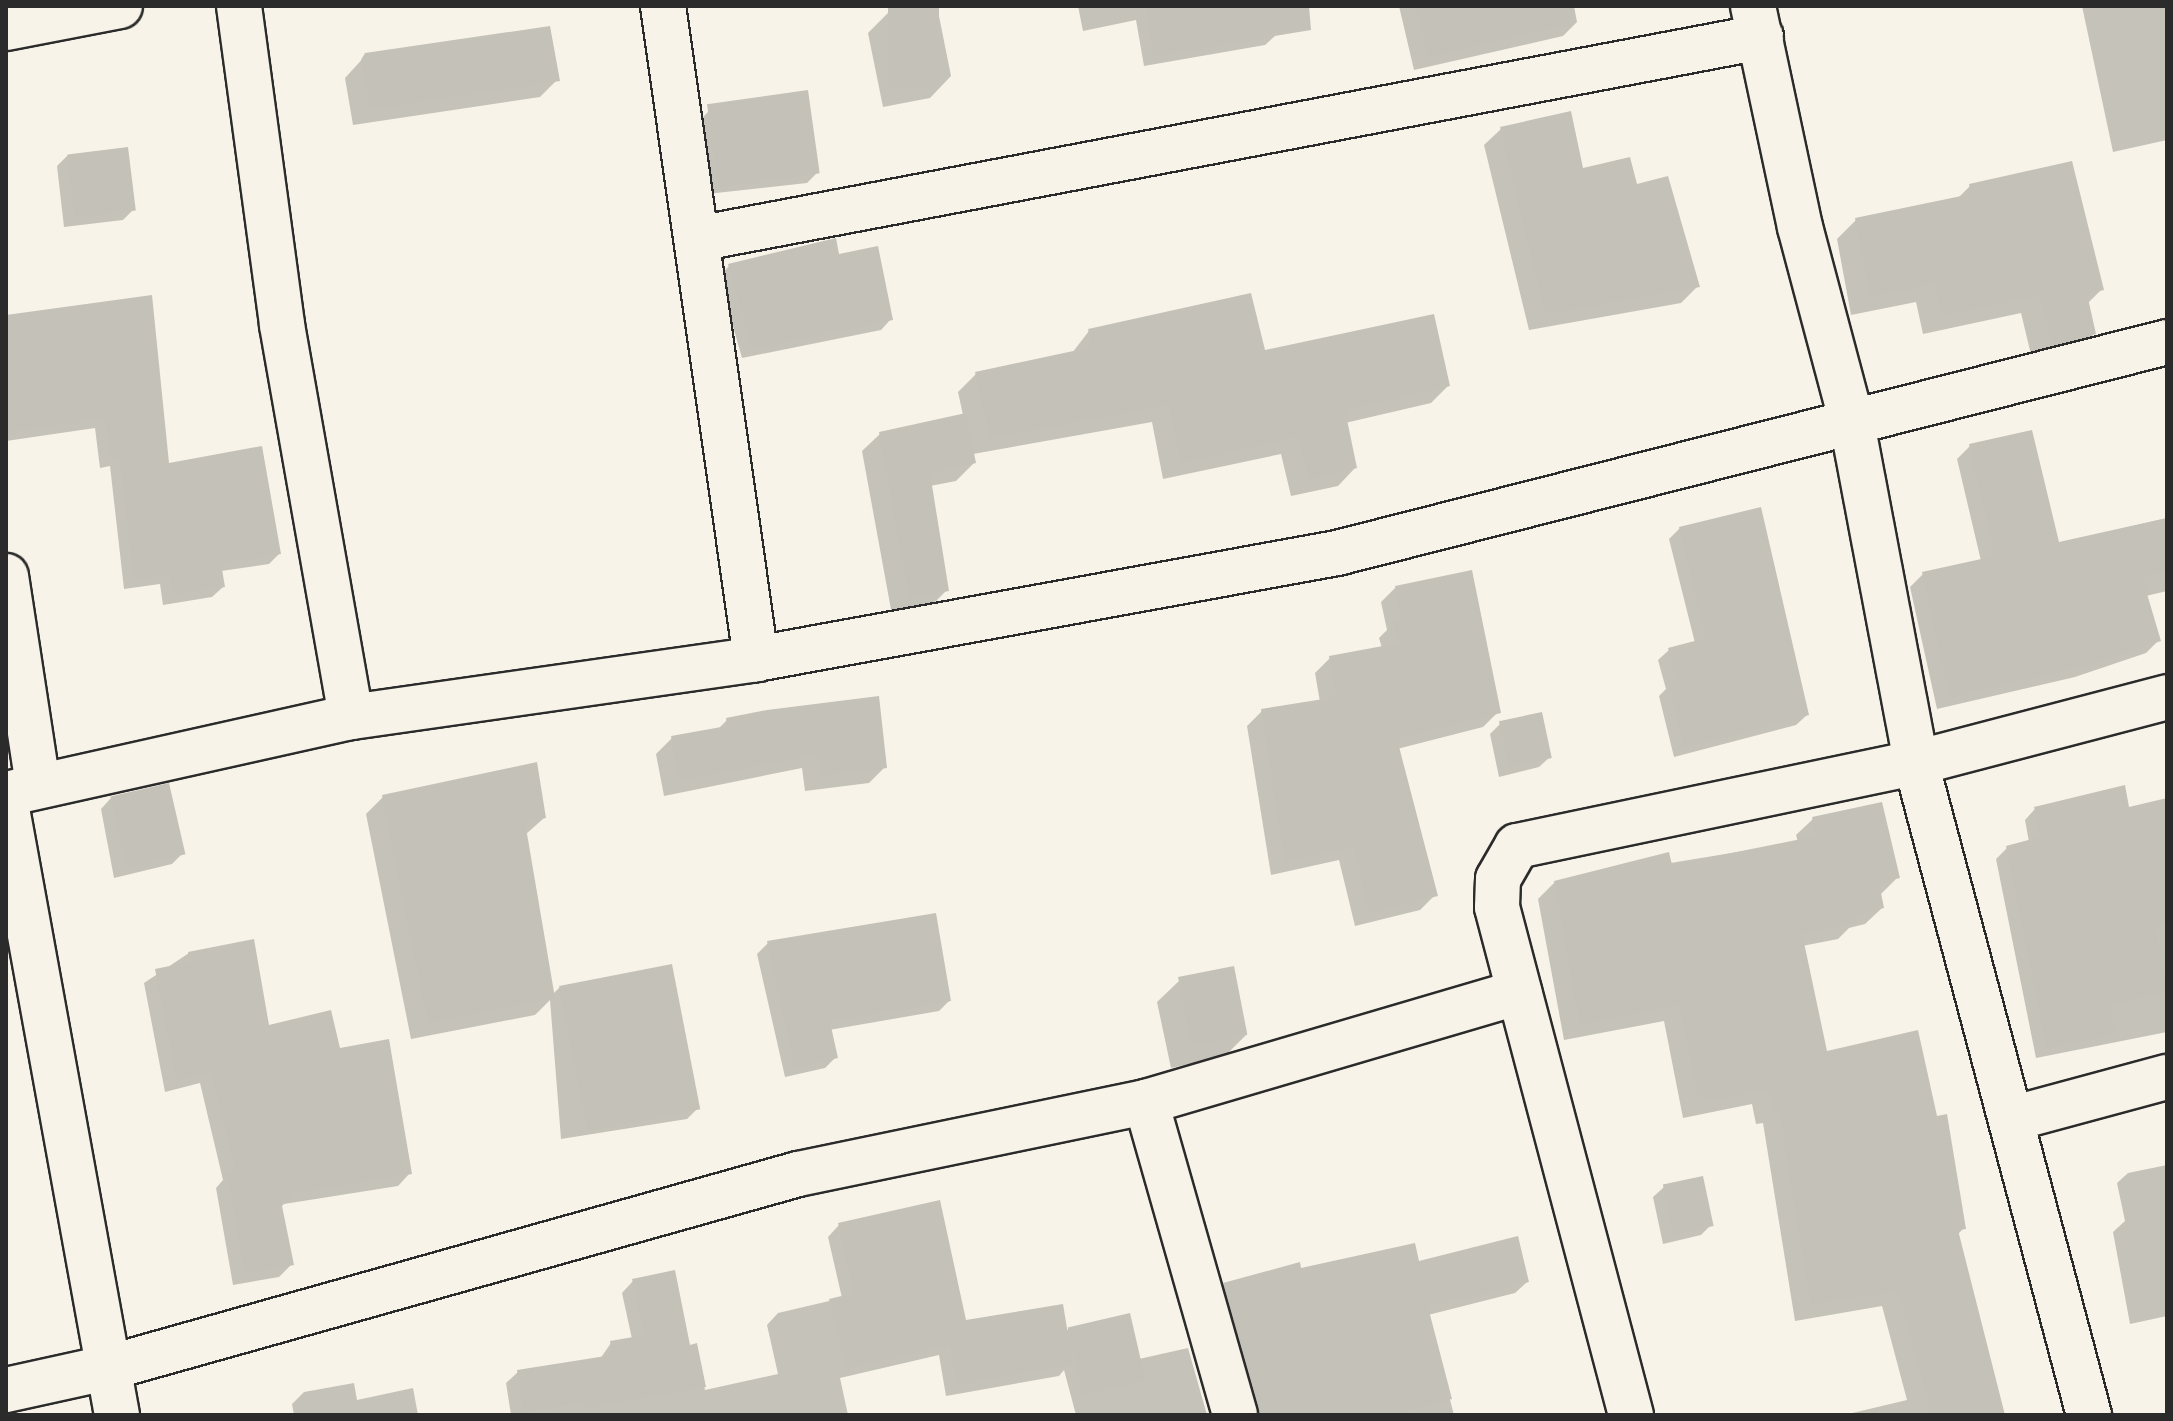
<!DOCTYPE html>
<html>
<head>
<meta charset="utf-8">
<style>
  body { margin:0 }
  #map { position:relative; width:2173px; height:1421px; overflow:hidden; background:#f7f3e8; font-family:"Patrick Hand",sans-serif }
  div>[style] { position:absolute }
  .shadow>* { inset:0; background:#0003 }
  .building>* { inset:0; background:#c4c1b9; transform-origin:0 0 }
  .roads { filter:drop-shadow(2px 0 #2b2b2b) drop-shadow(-2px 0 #2b2b2b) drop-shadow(0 2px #2b2b2b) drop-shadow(0 -2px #2b2b2b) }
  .minor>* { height:44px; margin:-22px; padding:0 22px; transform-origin:22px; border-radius:22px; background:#f7f3e8 }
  span { translate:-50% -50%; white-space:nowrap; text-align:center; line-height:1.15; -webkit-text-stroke:6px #f7f3e8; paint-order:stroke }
  .frame { position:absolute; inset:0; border:8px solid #2b2b2b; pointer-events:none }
</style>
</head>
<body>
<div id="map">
  <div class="shadow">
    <div style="clip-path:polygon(917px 6px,937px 6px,951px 76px,930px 98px,883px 107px,868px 33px,889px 12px)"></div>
    <div style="clip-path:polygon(1078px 6px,1269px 6px,1276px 35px,1265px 45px,1144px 66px,1136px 20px,1083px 31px)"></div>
    <div style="clip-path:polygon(1399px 6px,1574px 6px,1577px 22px,1563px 36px,1414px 70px)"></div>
    <div style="clip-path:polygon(2082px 6px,2167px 6px,2167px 140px,2113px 152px)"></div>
    <div style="clip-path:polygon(366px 55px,557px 80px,540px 97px,353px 125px,345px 78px)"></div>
    <div style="clip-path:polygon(709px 111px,818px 172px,807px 183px,707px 194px,699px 121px)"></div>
    <div style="clip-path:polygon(1501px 129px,1581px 170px,1636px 187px,1698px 286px,1681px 303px,1529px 330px,1484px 145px)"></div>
    <div style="clip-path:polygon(68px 155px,134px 209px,123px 220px,64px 227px,57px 166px)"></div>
    <div style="clip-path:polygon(1970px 186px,2102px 289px,2087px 304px,2094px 334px,2075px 353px,2033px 363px,2021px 313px,1923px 334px,1916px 302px,1851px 315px,1837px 239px,1856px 220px,1957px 199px)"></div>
    <div style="clip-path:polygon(729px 266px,891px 319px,881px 330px,742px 358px,719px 277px)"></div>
    <div style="clip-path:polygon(151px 297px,167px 466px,279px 554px,269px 564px,221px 571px,223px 587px,212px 597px,163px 605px,160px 584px,124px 589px,110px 466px,100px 468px,95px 428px,6px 441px,6px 317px)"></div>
    <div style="clip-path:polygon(1089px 331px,1263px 353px,1448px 386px,1431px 403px,1345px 423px,1355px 468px,1338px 486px,1291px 496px,1281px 454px,1163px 479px,1152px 422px,973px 454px,974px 463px,956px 481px,930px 486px,947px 590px,929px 608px,892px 615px,862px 451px,880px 434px,963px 415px,958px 392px,976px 374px,1072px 353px)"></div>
    <div style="clip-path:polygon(1970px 446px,2057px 544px,2167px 518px,2167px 591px,2146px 596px,2159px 640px,2146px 653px,2075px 677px,1937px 709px,1910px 587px,1923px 574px,1981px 561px,1957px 459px)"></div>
    <div style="clip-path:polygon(1680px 528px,1807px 715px,1796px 725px,1674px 757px,1659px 696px,1666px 689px,1658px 660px,1669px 650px,1695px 643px,1669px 539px)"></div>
    <div style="clip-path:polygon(1396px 587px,1498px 712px,1483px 727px,1397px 749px,1435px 895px,1420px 910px,1355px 926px,1339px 860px,1271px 875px,1247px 726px,1262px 711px,1320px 702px,1315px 673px,1330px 658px,1382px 648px,1379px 638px,1387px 630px,1381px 602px)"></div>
    <div style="clip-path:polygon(727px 720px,885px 767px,869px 783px,805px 791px,802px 768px,664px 796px,656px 754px,672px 738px,717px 730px)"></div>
    <div style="clip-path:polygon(1500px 724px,1550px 757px,1539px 767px,1499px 777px,1490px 734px)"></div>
    <div style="clip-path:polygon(535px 765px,544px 818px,525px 835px,552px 995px,560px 987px,698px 1108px,687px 1119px,561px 1139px,550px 1000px,535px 1015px,411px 1039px,366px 814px,383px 797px)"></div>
    <div style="clip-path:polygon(111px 798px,183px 853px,172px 864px,114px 878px,101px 809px)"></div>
    <div style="clip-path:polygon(2167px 800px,2167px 1032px,2036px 1058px,1996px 859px,2007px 848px,2029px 842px,2025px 820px,2035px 809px,2128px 809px)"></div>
    <div style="clip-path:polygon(1813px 819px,1898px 877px,1881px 894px,1882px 908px,1865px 924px,1849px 928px,1838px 939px,1802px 946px,1825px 1053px,1964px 1228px,1957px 1235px,2002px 1415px,1844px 1415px,1907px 1400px,1882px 1306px,1795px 1321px,1763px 1123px,1756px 1124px,1752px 1104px,1683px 1118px,1664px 1021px,1564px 1040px,1538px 899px,1555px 882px,1798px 842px,1796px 835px)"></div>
    <div style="clip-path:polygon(768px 943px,949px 1001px,939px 1011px,829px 1030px,835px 1058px,825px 1068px,785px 1077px,757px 954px)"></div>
    <div style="clip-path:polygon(189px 953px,267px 1028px,338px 1051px,410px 1173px,398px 1186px,284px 1204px,280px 1208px,292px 1264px,279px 1277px,233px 1285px,216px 1188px,223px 1180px,200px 1083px,165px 1092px,144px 983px)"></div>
    <div style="clip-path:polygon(1179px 981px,1246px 1035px,1225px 1056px,1171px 1068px,1157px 1002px)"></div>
    <div style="clip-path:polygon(2167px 1165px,2167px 1316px,2130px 1324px,2113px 1232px,2125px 1221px,2117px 1183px,2128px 1173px)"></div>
    <div style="clip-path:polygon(1664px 1187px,1711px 1225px,1701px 1235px,1663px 1244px,1653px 1197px)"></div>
    <div style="clip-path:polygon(939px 1202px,965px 1323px,1069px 1330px,1139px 1359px,1188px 1348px,1207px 1415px,1076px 1415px,1064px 1370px,1059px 1376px,946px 1396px,939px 1355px,840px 1378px,848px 1415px,511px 1415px,506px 1383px,518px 1372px,600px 1359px,611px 1343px,632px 1339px,622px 1293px,633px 1281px,688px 1347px,696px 1346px,705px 1390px,778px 1374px,767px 1325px,778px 1313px,842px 1298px,828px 1237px,839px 1225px)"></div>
    <div style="clip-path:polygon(1417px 1263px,1527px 1282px,1515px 1293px,1428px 1315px,1454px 1415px,1246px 1415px,1213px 1296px,1224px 1285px,1300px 1271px)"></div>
    <div style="clip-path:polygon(354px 1383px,357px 1400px,413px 1388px,418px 1415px,294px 1415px,292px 1404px,304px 1392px)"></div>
  </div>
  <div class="building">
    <div style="left:888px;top:6px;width:51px;height:83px"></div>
    <div style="clip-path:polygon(1146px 6px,1309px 6px,1311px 30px,1154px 56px)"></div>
    <div style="clip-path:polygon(1416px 6px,1570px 6px,1572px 24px,1428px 57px)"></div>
    <div style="clip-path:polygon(550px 26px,560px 81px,370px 109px,361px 60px,365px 53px)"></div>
    <div style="left:808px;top:90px;width:84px;height:102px;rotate:82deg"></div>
    <div style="clip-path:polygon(1571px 111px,1583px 168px,1630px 157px,1637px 184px,1668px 176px,1700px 287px,1546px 314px,1500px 127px)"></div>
    <div style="left:128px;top:147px;width:64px;height:61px;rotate:83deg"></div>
    <div style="clip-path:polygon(2072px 161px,2104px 290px,2087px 294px,2096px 334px,2052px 345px,2040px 295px,1942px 316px,1935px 284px,1870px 297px,1855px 218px,1971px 194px,1969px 184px)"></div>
    <div style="clip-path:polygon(836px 238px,839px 254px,878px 246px,893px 320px,752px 349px,728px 264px)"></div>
    <div style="clip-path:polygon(1251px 293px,1265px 350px,1434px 314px,1450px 386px,1345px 410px,1357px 468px,1309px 479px,1298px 437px,1181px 463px,1169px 405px,990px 438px,975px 372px,1092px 347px,1088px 329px)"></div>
    <div style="clip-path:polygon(152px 295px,169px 463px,262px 446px,281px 554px,221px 563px,225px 587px,173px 595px,170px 575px,134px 580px,120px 457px,110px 458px,105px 418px,9px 432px,6px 315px)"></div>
    <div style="clip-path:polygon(966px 413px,976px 463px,930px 473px,949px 591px,909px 598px,879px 432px)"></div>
    <div style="clip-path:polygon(2032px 430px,2059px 542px,2167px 518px,2167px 571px,2142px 577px,2161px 641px,2089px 665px,1950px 698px,1922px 572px,1995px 556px,1969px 444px)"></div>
    <div style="clip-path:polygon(1761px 507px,1809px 715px,1684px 748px,1669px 684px,1677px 682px,1668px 648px,1706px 638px,1679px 527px)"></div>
    <div style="clip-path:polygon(1472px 570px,1501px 713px,1397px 739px,1438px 896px,1370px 913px,1354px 847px,1285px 861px,1261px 709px,1336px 697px,1329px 656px,1399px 643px,1393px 621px,1402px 619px,1395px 586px)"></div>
    <div style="clip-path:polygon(879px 696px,887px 768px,821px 776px,818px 754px,679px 781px,671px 736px,727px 726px,726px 718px,767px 710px)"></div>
    <div style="left:1542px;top:712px;width:47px;height:44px;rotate:78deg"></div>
    <div style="clip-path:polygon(537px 762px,546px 818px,525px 822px,555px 998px,428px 1023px,382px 795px)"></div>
    <div style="left:169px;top:783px;width:73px;height:60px;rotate:77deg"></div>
    <div style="clip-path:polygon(2125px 785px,2129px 807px,2167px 798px,2167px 923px,2155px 926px,2167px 992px,2110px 1005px,2116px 1034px,2047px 1049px,2006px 846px,2040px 837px,2034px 807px)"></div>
    <div style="clip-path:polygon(1882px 802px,1900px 878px,1879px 883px,1884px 908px,1855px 915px,1857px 923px,1802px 933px,1827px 1051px,1918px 1030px,1937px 1116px,1947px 1114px,1966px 1229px,1958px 1230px,2005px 1415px,1932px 1415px,1898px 1291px,1811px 1305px,1779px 1107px,1773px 1109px,1769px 1089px,1699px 1103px,1680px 1005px,1580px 1025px,1554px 881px,1669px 852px,1672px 865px,1816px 836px,1812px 817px)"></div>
    <div style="clip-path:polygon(936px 913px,951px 1001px,830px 1022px,838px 1058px,795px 1068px,767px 941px)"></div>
    <div style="clip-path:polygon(254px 939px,269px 1025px,331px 1010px,340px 1048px,389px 1039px,412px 1174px,290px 1194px,291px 1199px,281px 1201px,294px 1265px,245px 1274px,227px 1173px,236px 1172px,212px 1072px,177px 1080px,155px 969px,190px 962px,188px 952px)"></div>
    <div style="left:672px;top:964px;width:148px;height:115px;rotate:79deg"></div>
    <div style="left:1234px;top:966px;width:70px;height:57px;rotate:79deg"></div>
    <div style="left:1703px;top:1176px;width:51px;height:41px;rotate:78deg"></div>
    <div style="clip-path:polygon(940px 1200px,966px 1320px,1063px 1304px,1073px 1365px,957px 1385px,950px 1345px,847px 1369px,829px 1299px,854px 1293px,838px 1223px)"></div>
    <div style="clip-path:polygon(1518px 1236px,1529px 1282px,1428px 1307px,1452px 1399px,1392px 1415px,1259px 1415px,1223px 1283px,1300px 1262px,1301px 1268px,1415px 1243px,1419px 1261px)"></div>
    <div style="clip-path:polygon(675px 1270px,690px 1345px,697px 1343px,706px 1387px,587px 1408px,586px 1402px,523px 1412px,517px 1370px,612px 1355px,610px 1341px,645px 1335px,632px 1279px)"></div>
    <div style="left:1130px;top:1313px;width:69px;height:64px;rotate:77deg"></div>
  </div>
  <div class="roads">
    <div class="minor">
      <div style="left:239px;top:6px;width:322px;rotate:82.3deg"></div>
      <div style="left:282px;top:325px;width:398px;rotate:80deg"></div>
      <div style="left:663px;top:6px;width:660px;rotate:81.89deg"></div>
      <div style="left:1753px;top:6px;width:226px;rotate:78deg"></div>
      <div style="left:1800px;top:227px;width:203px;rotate:75.1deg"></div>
      <div style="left:1852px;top:423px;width:346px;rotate:79.3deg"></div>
      <div style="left:1916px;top:763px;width:675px;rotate:75.14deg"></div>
      <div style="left:6px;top:28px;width:116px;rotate:-10.9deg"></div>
      <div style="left:697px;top:239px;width:1083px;rotate:-10.75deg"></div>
      <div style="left:6px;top:576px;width:211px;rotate:81.3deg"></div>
      <div style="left:6px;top:794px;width:353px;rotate:-12.6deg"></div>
      <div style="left:351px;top:717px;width:409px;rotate:-8.1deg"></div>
      <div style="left:756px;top:659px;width:591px;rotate:-10.34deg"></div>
      <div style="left:1337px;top:553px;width:856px;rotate:-14.26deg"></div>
      <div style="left:6px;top:803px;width:622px;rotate:79.72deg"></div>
      <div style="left:1146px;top:1102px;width:325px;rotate:74.1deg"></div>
      <div style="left:2011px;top:1119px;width:162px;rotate:-15.1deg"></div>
      <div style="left:6px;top:1390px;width:107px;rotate:-12.4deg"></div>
      <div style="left:111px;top:1367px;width:714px;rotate:-15.69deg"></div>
      <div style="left:798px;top:1174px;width:355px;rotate:-11.7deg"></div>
      <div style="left:1146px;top:1102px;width:389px;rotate:-16.4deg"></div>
      <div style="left:1631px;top:1415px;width:525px;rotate:-104.78deg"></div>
      <div style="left:1497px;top:907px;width:28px;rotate:-88deg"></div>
      <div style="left:1498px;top:879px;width:38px;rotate:-60deg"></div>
      <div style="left:1517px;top:846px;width:408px;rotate:-11.8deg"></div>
      <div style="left:1916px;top:763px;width:260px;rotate:-14.7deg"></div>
    </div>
  </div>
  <div class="frame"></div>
</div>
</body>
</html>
